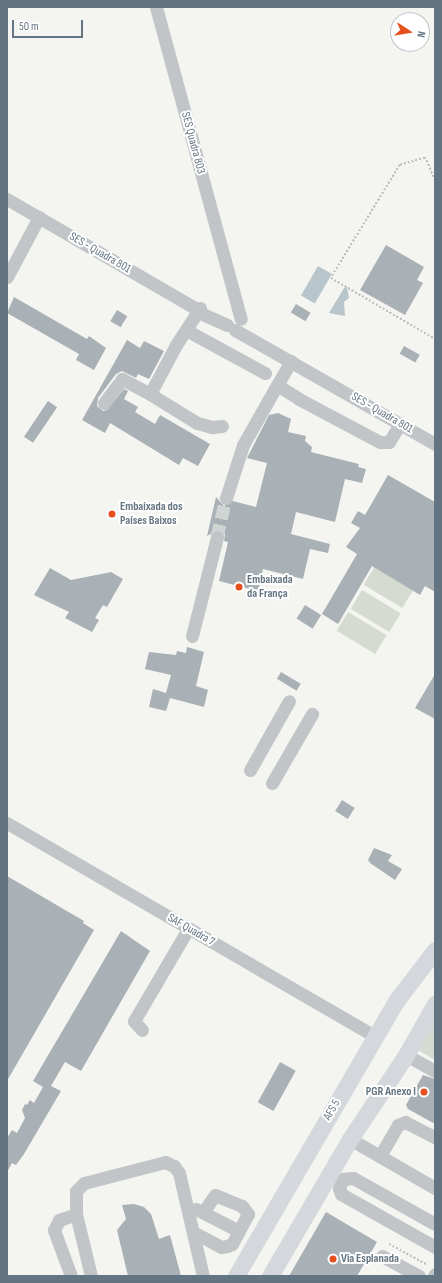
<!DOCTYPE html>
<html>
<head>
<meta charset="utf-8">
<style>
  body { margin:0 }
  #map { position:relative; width:442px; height:1283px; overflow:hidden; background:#f4f5f0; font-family:"Sofia Sans Condensed",sans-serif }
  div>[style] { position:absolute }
  .green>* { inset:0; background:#d5dbd1; transform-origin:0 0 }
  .water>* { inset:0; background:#b8c5ca; transform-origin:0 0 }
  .building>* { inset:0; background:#a9b1b6; transform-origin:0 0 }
  .minor-tunnel>* { height:13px; margin-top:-6.5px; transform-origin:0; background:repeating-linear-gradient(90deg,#d0d5d4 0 13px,transparent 0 19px) }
  .path>* { height:1.5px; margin-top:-0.75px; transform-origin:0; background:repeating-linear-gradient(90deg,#bbbdbf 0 2px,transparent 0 4px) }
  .minor>* { height:13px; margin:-6.5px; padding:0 6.5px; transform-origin:6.5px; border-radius:6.5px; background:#c1c5c8 }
  .major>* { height:17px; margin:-8.5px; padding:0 8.5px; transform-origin:8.5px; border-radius:8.5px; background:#d4d8dc }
  .dots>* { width:11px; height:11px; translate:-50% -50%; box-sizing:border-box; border:2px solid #fff; border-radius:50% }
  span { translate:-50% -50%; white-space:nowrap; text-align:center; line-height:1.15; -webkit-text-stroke:4px #fff; paint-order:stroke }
  .street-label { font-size:12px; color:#637482 }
  .poi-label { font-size:12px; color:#637482; font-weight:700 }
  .left { translate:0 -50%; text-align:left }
  .right { translate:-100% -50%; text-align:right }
  .frame { position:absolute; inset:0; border:8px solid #637482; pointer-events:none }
  .north { position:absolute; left:390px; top:12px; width:40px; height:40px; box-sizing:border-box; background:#fff; border:1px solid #c1c7cd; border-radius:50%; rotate:102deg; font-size:11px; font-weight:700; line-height:16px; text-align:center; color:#637482 }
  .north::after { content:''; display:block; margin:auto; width:14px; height:18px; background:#e64f1e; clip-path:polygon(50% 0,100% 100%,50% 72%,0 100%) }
  .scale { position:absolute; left:12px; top:20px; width:71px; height:18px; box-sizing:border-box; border:2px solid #637482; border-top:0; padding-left:5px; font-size:12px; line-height:14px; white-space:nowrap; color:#637482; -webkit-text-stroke:3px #fff; paint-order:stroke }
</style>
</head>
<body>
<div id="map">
  <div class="green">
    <div style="left:375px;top:566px;width:45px;height:22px;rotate:31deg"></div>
    <div style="left:362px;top:590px;width:45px;height:22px;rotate:31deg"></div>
    <div style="left:348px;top:612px;width:45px;height:22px;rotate:31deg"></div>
    <div style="clip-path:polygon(435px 1021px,435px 1060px,418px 1050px)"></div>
  </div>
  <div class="water">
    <div style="left:318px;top:266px;width:16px;height:34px;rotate:30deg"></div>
    <div style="clip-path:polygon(347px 287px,349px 298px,344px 302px,345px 316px,329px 313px,344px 288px)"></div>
  </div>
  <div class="building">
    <div style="clip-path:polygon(386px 245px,424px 267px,417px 280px,423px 283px,405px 315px,360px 290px)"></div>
    <div style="clip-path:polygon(14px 297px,87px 339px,89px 336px,106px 348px,94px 370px,76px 360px,79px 354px,7px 313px)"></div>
    <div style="left:296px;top:304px;width:17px;height:10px;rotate:31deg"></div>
    <div style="left:117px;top:310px;width:12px;height:13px;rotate:31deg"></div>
    <div style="clip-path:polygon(127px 340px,140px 348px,144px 341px,164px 351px,149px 379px,138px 374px,136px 378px,122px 371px,116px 374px,98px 398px,97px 406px,103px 411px,107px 410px,124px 389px,128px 391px,124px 399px,138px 407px,135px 412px,155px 424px,160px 415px,210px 444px,198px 466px,183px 458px,179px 465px,110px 423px,105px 433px,82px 420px)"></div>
    <div style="left:404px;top:346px;width:18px;height:9px;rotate:29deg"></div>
    <div style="left:48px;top:401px;width:11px;height:43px;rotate:34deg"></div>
    <div style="clip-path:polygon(278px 413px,291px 419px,288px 432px,306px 436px,305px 441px,312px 447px,311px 452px,359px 464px,358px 467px,366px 469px,362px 483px,345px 479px,335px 522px,296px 512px,291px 534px,330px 544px,328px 553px,310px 549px,303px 579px,263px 569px,258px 591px,219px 581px,228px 542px,224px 541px,225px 534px,219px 529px,207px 536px,216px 497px,224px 506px,233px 501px,256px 507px,267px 463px,247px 458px,269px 415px)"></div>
    <div style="clip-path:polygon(388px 475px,435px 502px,435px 592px,425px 586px,420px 595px,372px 566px,338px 624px,322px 614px,357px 554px,346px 547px,360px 528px,351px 523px,358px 511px,365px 515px)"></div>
    <div style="clip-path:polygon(50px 568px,71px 580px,111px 572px,123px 579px,107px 607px,103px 605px,95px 618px,99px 620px,92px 632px,65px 618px,69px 612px,34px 595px)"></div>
    <div style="left:305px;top:605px;width:19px;height:16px;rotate:32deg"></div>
    <div style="clip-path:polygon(187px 647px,204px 652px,196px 686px,208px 690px,204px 707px,170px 698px,166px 711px,149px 707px,153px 689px,166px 693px,171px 675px,145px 669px,149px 652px,176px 655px,177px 651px,186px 653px)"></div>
    <div style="left:281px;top:672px;width:23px;height:8px;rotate:31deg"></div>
    <div style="clip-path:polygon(435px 674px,435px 719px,415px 708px)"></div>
    <div style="left:342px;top:800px;width:15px;height:13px;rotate:32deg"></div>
    <div style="clip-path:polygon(374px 848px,392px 855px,388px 861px,402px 869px,395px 880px,370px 863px,368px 860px)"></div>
    <div style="clip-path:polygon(7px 876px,84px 921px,83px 923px,94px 930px,7px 1081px)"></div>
    <div style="clip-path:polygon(121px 931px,150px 951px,81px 1071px,65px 1062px,51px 1086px,61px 1091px,24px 1154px,16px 1165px,12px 1163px,7px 1172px,7px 1138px,12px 1130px,17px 1133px,25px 1118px,22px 1110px,25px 1104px,27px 1105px,30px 1100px,34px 1103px,43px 1087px,33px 1081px)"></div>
    <div style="left:280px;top:1062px;width:18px;height:46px;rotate:29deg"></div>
    <div style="clip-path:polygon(423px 1075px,435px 1079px,435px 1124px,408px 1109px,406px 1105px)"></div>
    <div style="clip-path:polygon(134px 1204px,144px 1207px,151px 1214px,159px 1239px,170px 1235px,181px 1276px,128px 1276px,117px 1230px,126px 1219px,122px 1205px)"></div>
    <div style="clip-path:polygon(326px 1212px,377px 1242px,357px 1276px,289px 1276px)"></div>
  </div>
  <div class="minor-tunnel">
    <div style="left:217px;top:537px;width:40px;rotate:-77deg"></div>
  </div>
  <div class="path">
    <div style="left:435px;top:181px;width:25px;rotate:-113deg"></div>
    <div style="left:425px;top:158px;width:26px;rotate:164deg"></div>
    <div style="left:400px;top:165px;width:132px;rotate:121.4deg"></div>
    <div style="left:331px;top:278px;width:121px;rotate:30.4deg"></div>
    <div style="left:389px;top:1244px;width:44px;rotate:28.3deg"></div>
  </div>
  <div class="minor">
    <div style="left:156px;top:7px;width:323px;rotate:74.8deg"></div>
    <div style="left:7px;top:199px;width:215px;rotate:30.1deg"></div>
    <div style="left:193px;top:307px;width:7px;rotate:45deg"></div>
    <div style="left:198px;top:312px;width:32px;rotate:24deg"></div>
    <div style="left:7px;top:277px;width:68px;rotate:-61.9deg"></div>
    <div style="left:200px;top:308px;width:44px;rotate:123deg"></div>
    <div style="left:176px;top:345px;width:55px;rotate:118deg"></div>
    <div style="left:150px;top:394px;width:55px;rotate:31.7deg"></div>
    <div style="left:197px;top:423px;width:16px;rotate:15deg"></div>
    <div style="left:212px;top:427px;width:10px;rotate:-6deg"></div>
    <div style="left:186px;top:330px;width:90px;rotate:28.6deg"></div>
    <div style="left:235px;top:330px;width:230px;rotate:29.7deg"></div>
    <div style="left:291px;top:361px;width:28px;rotate:120deg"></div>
    <div style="left:277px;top:385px;width:26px;rotate:32deg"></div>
    <div style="left:299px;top:399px;width:92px;rotate:28deg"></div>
    <div style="left:380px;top:442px;width:9px"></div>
    <div style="left:389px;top:442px;width:21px;rotate:-59deg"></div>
    <div style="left:104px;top:403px;width:30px;rotate:-53deg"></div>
    <div style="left:122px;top:379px;width:32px;rotate:28deg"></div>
    <div style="left:226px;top:498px;width:56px;rotate:-72.2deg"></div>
    <div style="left:243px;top:445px;width:69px;rotate:-60.5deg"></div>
    <div style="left:192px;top:636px;width:102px;rotate:-75.8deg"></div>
    <div style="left:250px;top:770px;width:79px;rotate:-60.5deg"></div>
    <div style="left:272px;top:783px;width:80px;rotate:-59.9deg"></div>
    <div style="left:7px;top:823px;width:425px;rotate:30.1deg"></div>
    <div style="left:142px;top:1030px;width:12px;rotate:-132deg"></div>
    <div style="left:134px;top:1021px;width:107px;rotate:-59.6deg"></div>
    <div style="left:406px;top:1055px;width:33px;rotate:29deg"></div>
    <div style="left:350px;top:1139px;width:98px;rotate:30deg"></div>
    <div style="left:380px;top:1156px;width:36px;rotate:-60deg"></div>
    <div style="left:398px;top:1125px;width:8px;rotate:-23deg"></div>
    <div style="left:405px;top:1122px;width:34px;rotate:27deg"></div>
    <div style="left:196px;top:1209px;width:48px;rotate:27.1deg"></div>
    <div style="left:435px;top:1224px;width:94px;rotate:-150.7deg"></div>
    <div style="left:353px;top:1178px;width:10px;rotate:174deg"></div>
    <div style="left:343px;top:1179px;width:10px;rotate:114deg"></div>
    <div style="left:339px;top:1188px;width:6px;rotate:72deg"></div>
    <div style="left:341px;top:1194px;width:108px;rotate:29.4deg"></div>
    <div style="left:193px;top:1232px;width:32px;rotate:28deg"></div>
    <div style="left:221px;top:1247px;width:6px;rotate:-9deg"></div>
    <div style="left:227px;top:1246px;width:5px;rotate:-22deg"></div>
    <div style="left:232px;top:1244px;width:34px;rotate:-62deg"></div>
    <div style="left:248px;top:1214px;width:10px;rotate:-127deg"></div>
    <div style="left:242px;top:1206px;width:29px;rotate:-158deg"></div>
    <div style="left:215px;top:1195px;width:21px;rotate:125deg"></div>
    <div style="left:382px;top:1256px;width:42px;rotate:28.4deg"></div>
    <div style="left:71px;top:1276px;width:49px;rotate:-110.3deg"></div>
    <div style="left:54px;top:1230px;width:11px;rotate:-63deg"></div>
    <div style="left:59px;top:1220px;width:18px;rotate:-19deg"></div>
    <div style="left:91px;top:1276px;width:64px;rotate:-103.6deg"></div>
    <div style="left:76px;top:1214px;width:23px;rotate:-90deg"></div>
    <div style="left:76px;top:1191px;width:11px;rotate:-45deg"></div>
    <div style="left:84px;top:1183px;width:84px;rotate:-14.5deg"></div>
    <div style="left:165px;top:1162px;width:10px;rotate:24deg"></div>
    <div style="left:174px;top:1166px;width:9px;rotate:54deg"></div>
    <div style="left:179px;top:1173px;width:106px;rotate:76.9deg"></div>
    <div style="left:434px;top:1276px;width:2px;rotate:-63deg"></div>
  </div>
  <div class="major">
    <div style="left:236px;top:1276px;width:318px;rotate:-59.8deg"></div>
    <div style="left:396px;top:1001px;width:64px;rotate:-52.6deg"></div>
    <div style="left:270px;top:1276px;width:159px;rotate:-59.7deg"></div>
    <div style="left:350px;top:1139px;width:101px;rotate:-56.3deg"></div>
    <div style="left:406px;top:1055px;width:59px;rotate:-60.4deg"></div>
  </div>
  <div class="dots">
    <div style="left:112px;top:514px;background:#e64f1e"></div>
    <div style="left:239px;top:587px;background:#e64f1e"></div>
    <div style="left:424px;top:1092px;background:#e64f1e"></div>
    <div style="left:333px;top:1259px;background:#e64f1e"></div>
  </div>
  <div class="street-label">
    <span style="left:193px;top:143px;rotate:75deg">SES Quadra 803</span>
    <span style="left:100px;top:253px;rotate:30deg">SES - Quadra 801</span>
    <span style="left:382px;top:413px;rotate:30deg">SES - Quadra 801</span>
    <span style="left:191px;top:930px;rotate:30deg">SAF Quadra 7</span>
    <span style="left:332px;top:1110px;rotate:-60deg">AFS 5</span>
  </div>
  <div class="poi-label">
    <span class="left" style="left:120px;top:514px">Embaixada dos<br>Países Baixos</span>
    <span class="left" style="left:247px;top:587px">Embaixada<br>da França</span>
    <span class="right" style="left:416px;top:1092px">PGR Anexo I</span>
    <span class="left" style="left:341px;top:1259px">Via Esplanada</span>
  </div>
  <div class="frame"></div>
  <div class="north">N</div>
  <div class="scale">50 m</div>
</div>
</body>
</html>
